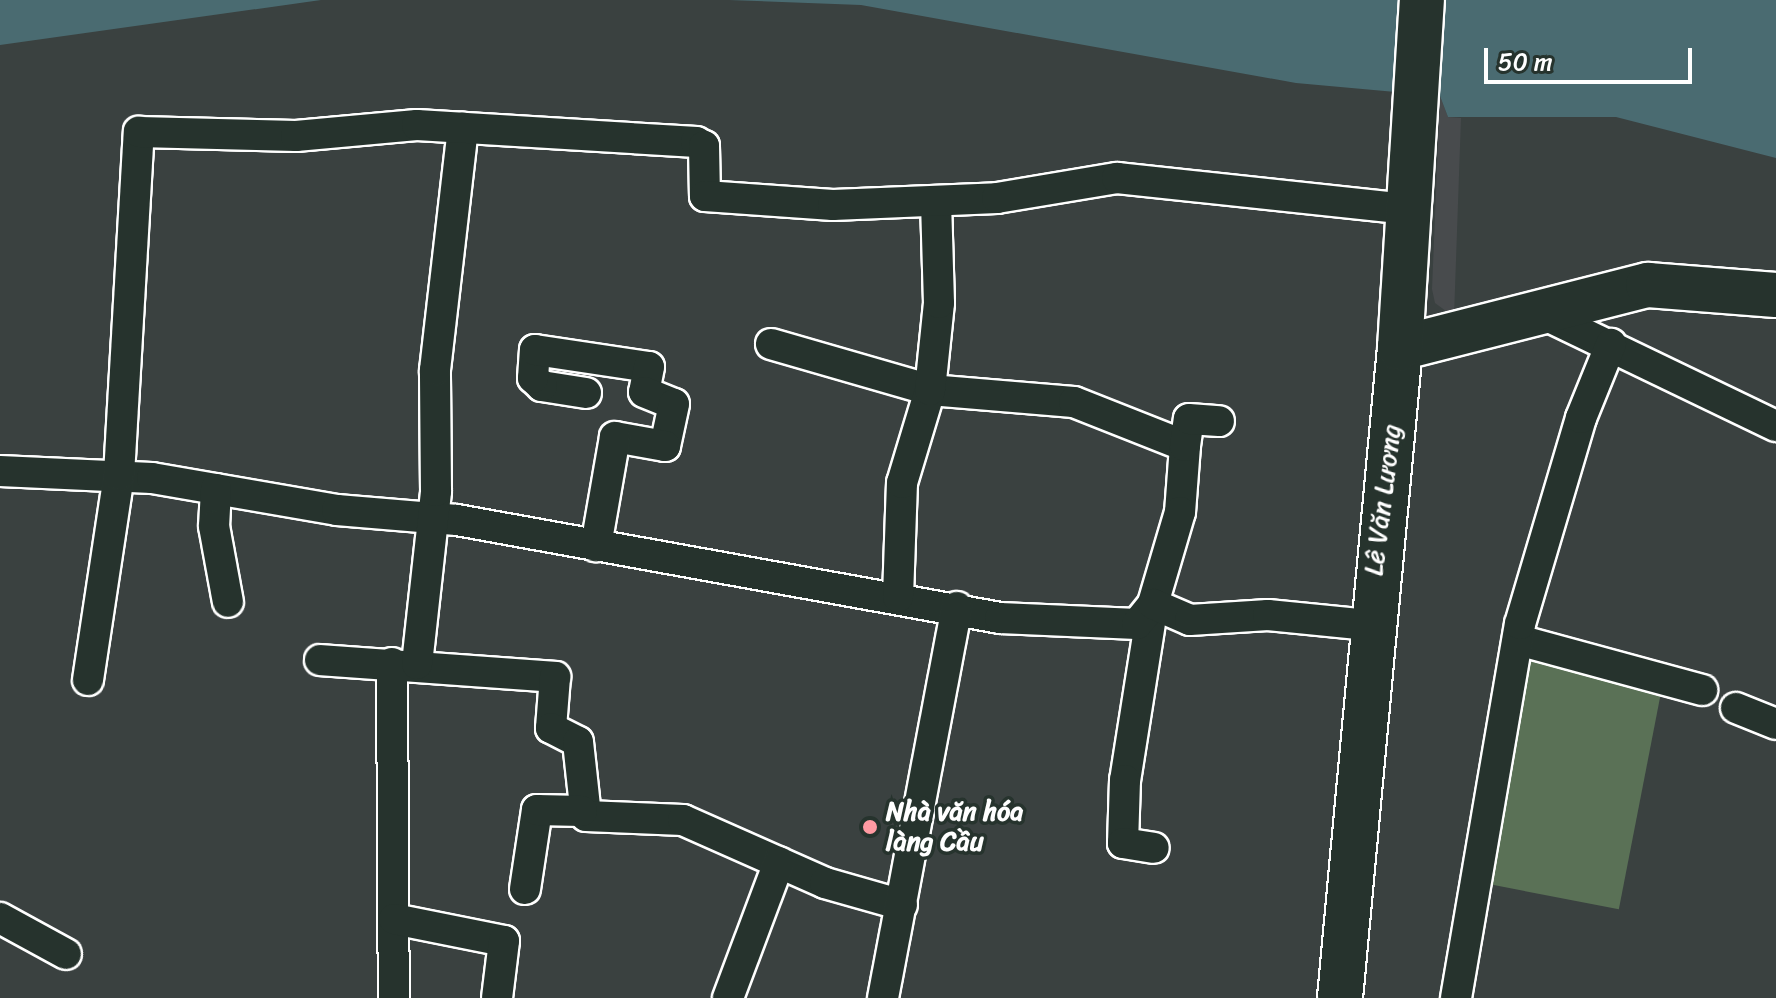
<!DOCTYPE html>
<html>
<head>
<meta charset="utf-8">
<style>
  body { margin:0 }
  #map { position:relative; width:1776px; height:998px; overflow:hidden; background:#3a4140; font-family:Sriracha,sans-serif }
  div>[style] { position:absolute }
  .built>* { inset:0; background:#484b4d }
  .green>* { inset:0; background:#5a7156; transform-origin:0 0 }
  .water>* { inset:0; background:#4a6b71 }
  .roads { filter:drop-shadow(2px 0 #fff) drop-shadow(-2px 0 #fff) drop-shadow(0 2px #fff) drop-shadow(0 -2px #fff) }
  .minor>* { height:30px; margin:-15px; padding:0 15px; transform-origin:15px; border-radius:15px; background:#26332d }
  .secondary>* { height:44px; margin:-22px; padding:0 22px; transform-origin:22px; border-radius:22px; background:#26332d }
  .dots>* { width:22px; height:22px; translate:-50% -50%; box-sizing:border-box; border:4px solid #26332d; border-radius:50% }
  span { translate:-50% -50%; white-space:nowrap; text-align:center; line-height:1.15; -webkit-text-stroke:7px #26332d; paint-order:stroke }
  .street-label { font-size:26px; color:#fff }
  .poi-label { font-size:26px; color:#fff; font-weight:700 }
  .left { translate:0 -50%; text-align:left }
  .scale { position:absolute; left:1484px; top:48px; width:208px; height:36px; box-sizing:border-box; border:4px solid #fff; border-top:0; padding-left:10px; font-size:24px; line-height:28px; white-space:nowrap; color:#fff; -webkit-text-stroke:6px #26332d; paint-order:stroke }
</style>
</head>
<body>
<div id="map">
  <div class="built">
    <div style="clip-path:polygon(1440px 96px,1448px 117px,1461px 118px,1454px 317px,1435px 303px,1432px 289px)"></div>
  </div>
  <div class="green">
    <div style="left:1531px;top:659px;width:134px;height:229px;rotate:11deg"></div>
  </div>
  <div class="water">
    <div style="clip-path:polygon(0 0,321px 0,0 45px)"></div>
    <div style="clip-path:polygon(729px 0,1776px 0,1776px 158px,1616px 117px,1448px 117px,1440px 96px,1296px 83px,861px 5px)"></div>
  </div>
  <div class="roads">
    <div class="minor">
      <div style="left:1541px;top:313px;width:261px;rotate:25.7deg"></div>
      <div style="left:771px;top:344px;width:166px;rotate:16.1deg"></div>
      <div style="left:930px;top:390px;width:144px;rotate:4.8deg"></div>
      <div style="left:1074px;top:402px;width:119px;rotate:21.6deg"></div>
      <div style="left:1185px;top:446px;width:66px;rotate:94.3deg"></div>
      <div style="left:1180px;top:512px;width:96px;rotate:106.4deg"></div>
      <div style="left:1153px;top:604px;width:178px;rotate:99deg"></div>
      <div style="left:1125px;top:780px;width:63px;rotate:91.8deg"></div>
      <div style="left:1123px;top:843px;width:31px;rotate:9deg"></div>
      <div style="left:586px;top:393px;width:45px;rotate:-171deg"></div>
      <div style="left:542px;top:386px;width:12px;rotate:-138deg"></div>
      <div style="left:533px;top:378px;width:28px;rotate:-86deg"></div>
      <div style="left:535px;top:350px;width:115px;rotate:8.5deg"></div>
      <div style="left:649px;top:367px;width:25px;rotate:101deg"></div>
      <div style="left:644px;top:392px;width:32px;rotate:22deg"></div>
      <div style="left:674px;top:404px;width:43px;rotate:102.1deg"></div>
      <div style="left:665px;top:446px;width:51px;rotate:-169.8deg"></div>
      <div style="left:615px;top:437px;width:111px;rotate:99.9deg"></div>
      <div style="left:1185px;top:446px;width:27px;rotate:-82deg"></div>
      <div style="left:1189px;top:419px;width:30px;rotate:4deg"></div>
      <div style="left:0;top:471px;width:152px;rotate:2.6deg"></div>
      <div style="left:152px;top:478px;width:188px;rotate:9.8deg"></div>
      <div style="left:337px;top:510px;width:120px;rotate:4.8deg"></div>
      <div style="left:457px;top:520px;width:552px;rotate:10.23deg"></div>
      <div style="left:1000px;top:618px;width:137px;rotate:2.5deg"></div>
      <div style="left:1137px;top:624px;width:26px;rotate:-51deg"></div>
      <div style="left:1153px;top:604px;width:40px;rotate:23.4deg"></div>
      <div style="left:1190px;top:620px;width:78px;rotate:-3.7deg"></div>
      <div style="left:1268px;top:615px;width:101px;rotate:5.7deg"></div>
      <div style="left:216px;top:489px;width:37px;rotate:93deg"></div>
      <div style="left:214px;top:526px;width:77px;rotate:79.6deg"></div>
      <div style="left:898px;top:597px;width:114px;rotate:-88deg"></div>
      <div style="left:902px;top:483px;width:97px;rotate:-73.2deg"></div>
      <div style="left:930px;top:390px;width:87px;rotate:-84.1deg"></div>
      <div style="left:939px;top:303px;width:101px;rotate:-91.7deg"></div>
      <div style="left:1518px;top:640px;width:191px;rotate:15.2deg"></div>
      <div style="left:320px;top:660px;width:236px;rotate:4.1deg"></div>
      <div style="left:555px;top:677px;width:51px;rotate:94.5deg"></div>
      <div style="left:551px;top:728px;width:30px;rotate:27deg"></div>
      <div style="left:578px;top:742px;width:74px;rotate:83.8deg"></div>
      <div style="left:586px;top:816px;width:97px;rotate:2.4deg"></div>
      <div style="left:683px;top:820px;width:155px;rotate:23.9deg"></div>
      <div style="left:825px;top:883px;width:80px;rotate:15.9deg"></div>
      <div style="left:392px;top:663px;width:335px;rotate:89.7deg"></div>
      <div style="left:417px;top:664px;width:174px;rotate:-83.7deg"></div>
      <div style="left:436px;top:491px;width:121px;rotate:-90.5deg"></div>
      <div style="left:435px;top:370px;width:244px;rotate:-83.4deg"></div>
      <div style="left:88px;top:680px;width:207px;rotate:-81.4deg"></div>
      <div style="left:119px;top:475px;width:344px;rotate:-86.7deg"></div>
      <div style="left:139px;top:132px;width:157px;rotate:1.5deg"></div>
      <div style="left:296px;top:136px;width:121px;rotate:-5.2deg"></div>
      <div style="left:417px;top:125px;width:280px;rotate:3.5deg"></div>
      <div style="left:696px;top:142px;width:9px;rotate:27deg"></div>
      <div style="left:704px;top:146px;width:50px;rotate:88.9deg"></div>
      <div style="left:705px;top:196px;width:128px;rotate:4deg"></div>
      <div style="left:833px;top:205px;width:164px;rotate:-2.4deg"></div>
      <div style="left:997px;top:198px;width:122px;rotate:-9.5deg"></div>
      <div style="left:1117px;top:178px;width:293px;rotate:6.1deg"></div>
      <div style="left:1736px;top:708px;width:43px;rotate:21.8deg"></div>
      <div style="left:525px;top:889px;width:80px;rotate:-81.4deg"></div>
      <div style="left:537px;top:810px;width:45px;rotate:1.3deg"></div>
      <div style="left:0;top:918px;width:75px;rotate:28.6deg"></div>
      <div style="left:394px;top:919px;width:112px;rotate:11.3deg"></div>
      <div style="left:504px;top:941px;width:57px;rotate:97deg"></div>
      <div style="left:728px;top:998px;width:145px;rotate:-69.4deg"></div>
      <div style="left:883px;top:998px;width:398px;rotate:-79.3deg"></div>
      <div style="left:1456px;top:998px;width:379px;rotate:-80.3deg"></div>
      <div style="left:1520px;top:624px;width:215px;rotate:-73.5deg"></div>
      <div style="left:1581px;top:418px;width:80px;rotate:-67.9deg"></div>
    </div>
    <div class="secondary">
      <div style="left:1400px;top:348px;width:256px;rotate:-14.3deg"></div>
      <div style="left:1648px;top:285px;width:128px;rotate:4.5deg"></div>
      <div style="left:1340px;top:998px;width:653px;rotate:-84.73deg"></div>
      <div style="left:1400px;top:348px;width:349px;rotate:-86.4deg"></div>
    </div>
  </div>
  <div class="dots">
    <div style="left:870px;top:827px;background:#ff9aa2"></div>
  </div>
  <div class="street-label">
    <span style="left:1383px;top:500px;rotate:-83deg">Lê Văn Lương</span>
  </div>
  <div class="poi-label">
    <span class="left" style="left:886px;top:827px">Nhà văn hóa<br>làng Cầu</span>
  </div>
  <div class="scale">50 m</div>
</div>
</body>
</html>
